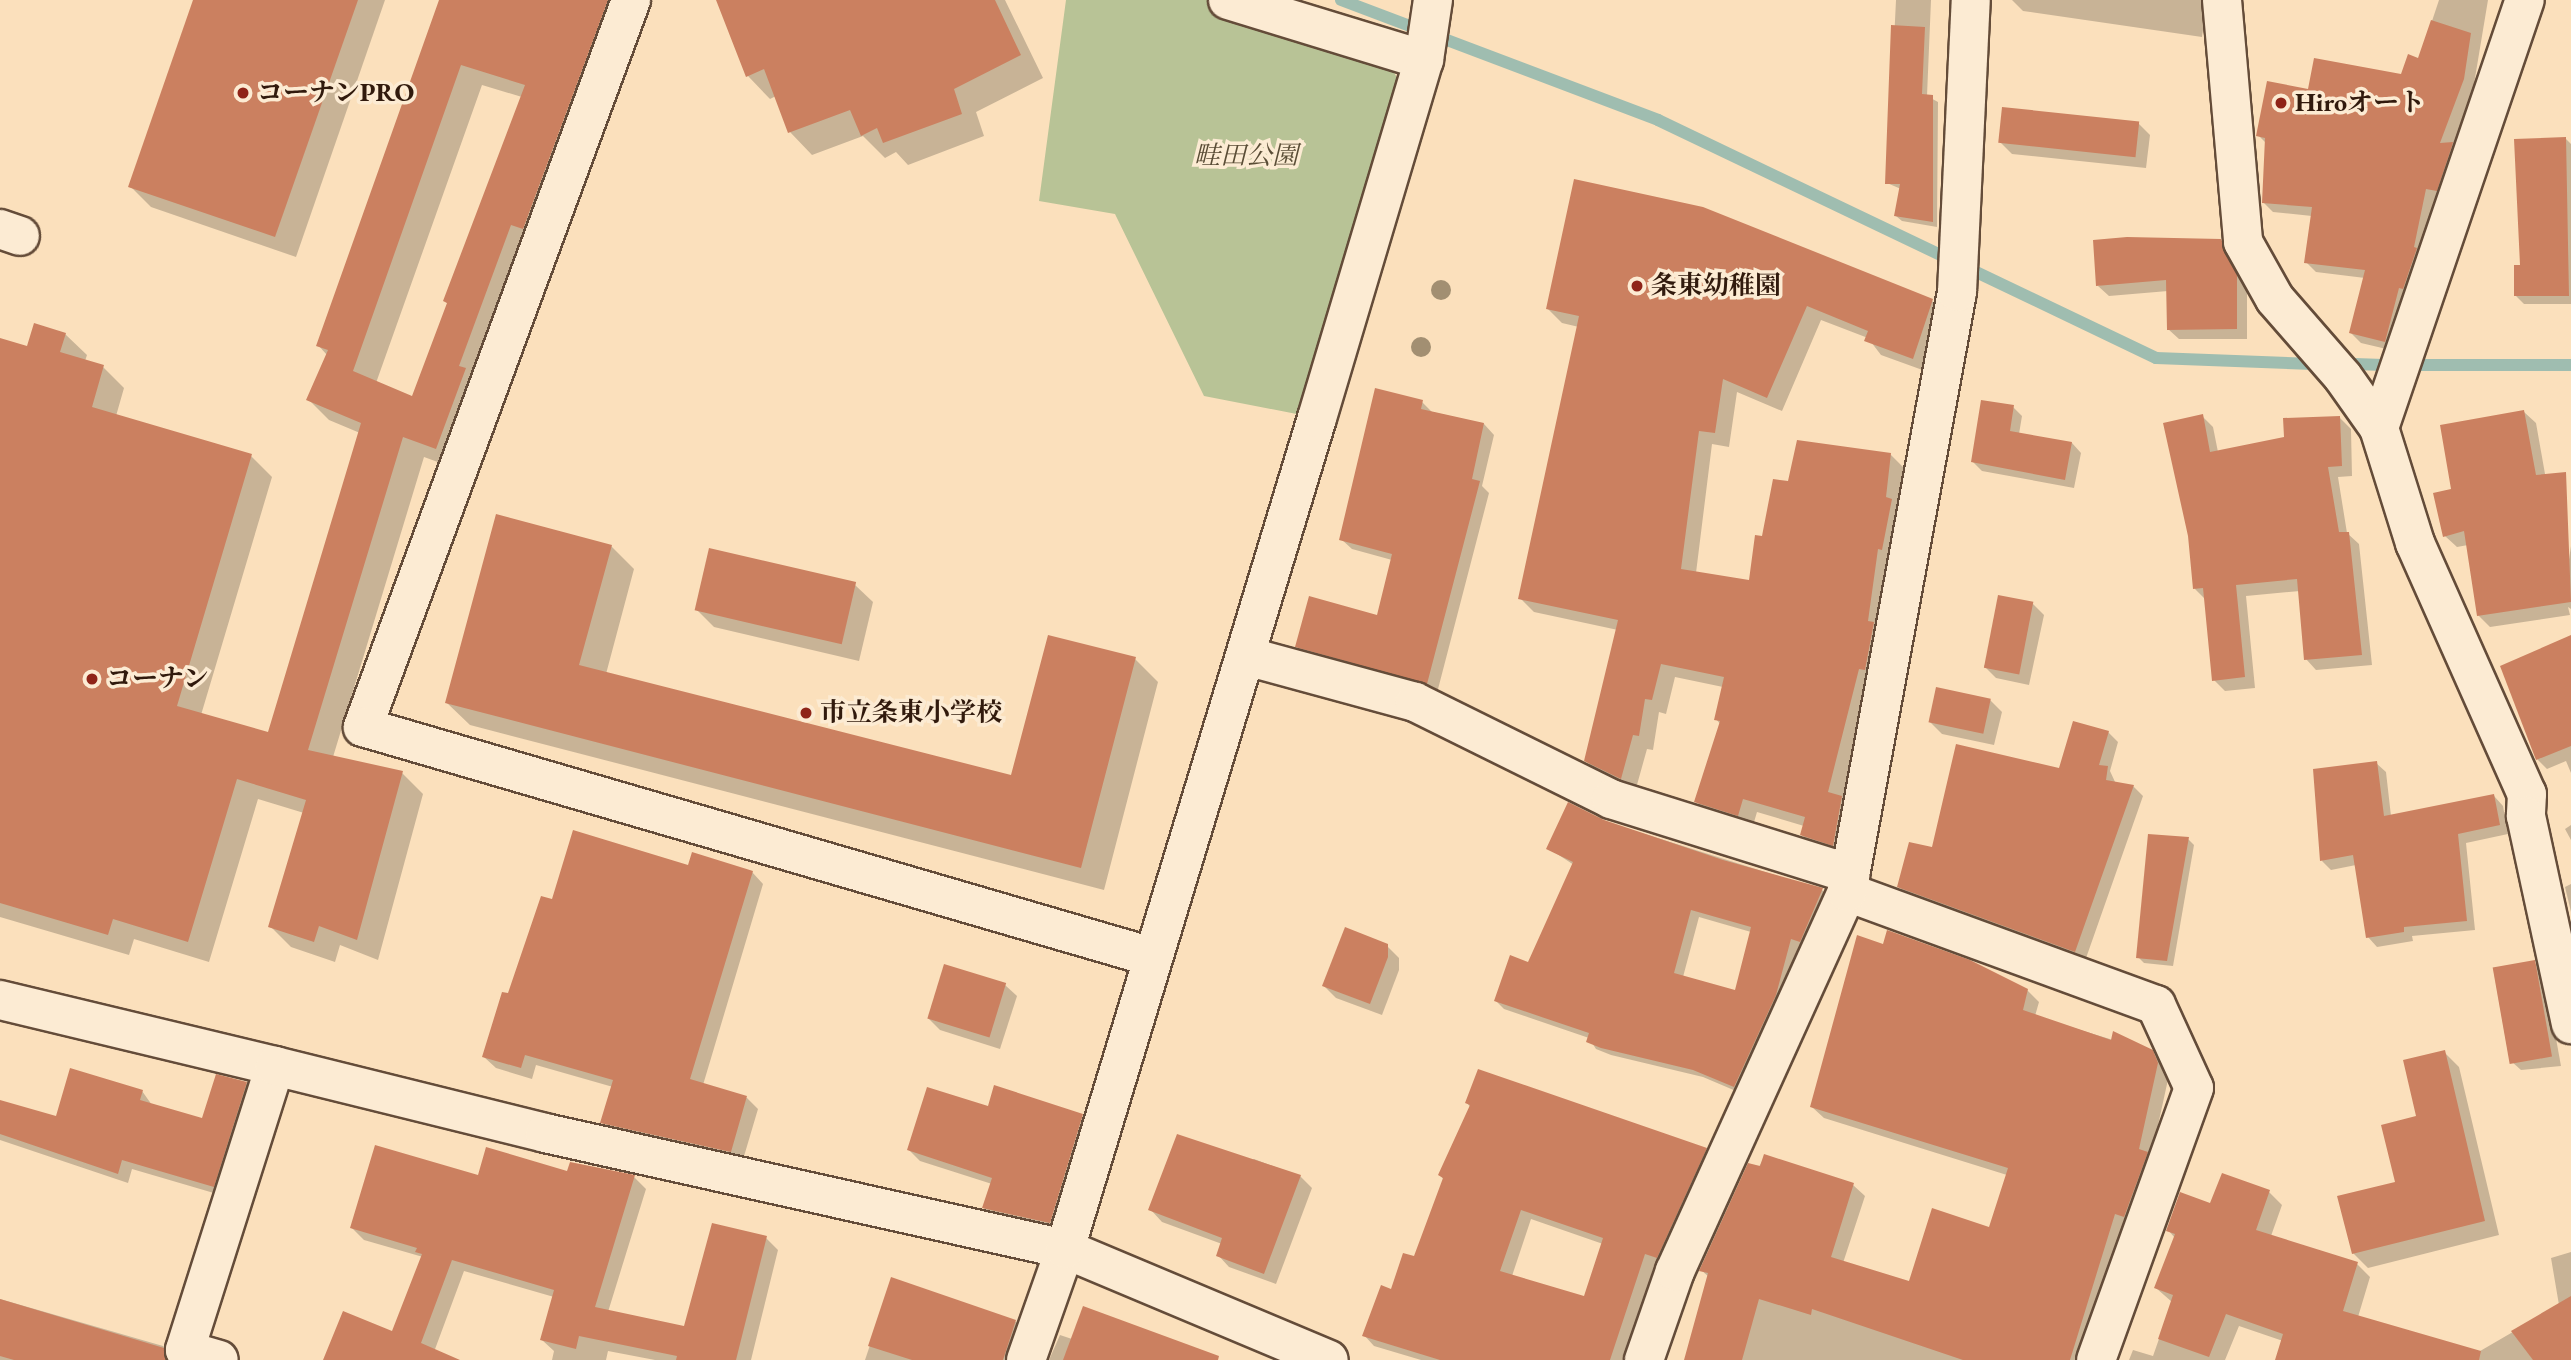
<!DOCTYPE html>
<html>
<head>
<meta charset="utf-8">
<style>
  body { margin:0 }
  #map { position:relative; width:2571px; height:1360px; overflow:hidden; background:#fbe0bc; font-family:"EB Garamond","Noto Serif JP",serif }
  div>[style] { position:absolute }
  .green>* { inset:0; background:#b8c396 }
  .shadow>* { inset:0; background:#0003 }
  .stream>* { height:12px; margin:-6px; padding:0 6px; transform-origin:6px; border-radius:6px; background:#9fbdb0 }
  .building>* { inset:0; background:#cb8060; transform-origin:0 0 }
  .roads { filter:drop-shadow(2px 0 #644c39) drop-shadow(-2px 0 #644c39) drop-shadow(0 2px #644c39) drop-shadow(0 -2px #644c39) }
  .minor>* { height:38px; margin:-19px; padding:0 19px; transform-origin:19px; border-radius:19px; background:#fcebd3 }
  .trees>* { width:20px; height:20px; margin:-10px; border-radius:50%; background:#a28f72 }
  .dots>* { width:19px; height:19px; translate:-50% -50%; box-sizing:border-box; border:4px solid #fcebd3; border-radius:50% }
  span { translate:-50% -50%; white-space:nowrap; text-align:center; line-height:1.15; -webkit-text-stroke:7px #fcebd3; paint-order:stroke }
  .poi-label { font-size:26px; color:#311a0d; font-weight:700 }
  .left { translate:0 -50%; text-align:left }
  .park-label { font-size:26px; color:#5a4d36; font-style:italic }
</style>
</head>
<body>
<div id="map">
  <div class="green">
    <div style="clip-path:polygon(1066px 0,1228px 0,1377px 46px,1412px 101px,1317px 418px,1204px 396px,1115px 214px,1039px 201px)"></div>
  </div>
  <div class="shadow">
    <div style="clip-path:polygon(195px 0,385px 0,296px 257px,151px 207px,130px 186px)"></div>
    <div style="clip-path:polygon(evenodd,441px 0,635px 0,457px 469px,424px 457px,333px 757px,402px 773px,423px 794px,378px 960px,340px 945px,335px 962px,291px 947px,270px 926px,304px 813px,258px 799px,209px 962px,134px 939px,129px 955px,0 917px,0 340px,28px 348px,65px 334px,87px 355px,85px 361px,103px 367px,124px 388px,116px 416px,251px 456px,272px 477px,201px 715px,269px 734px,360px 433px,329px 420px,308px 399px,327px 355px,318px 345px,441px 0,482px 85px,522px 97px,445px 301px,448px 304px,413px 398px,376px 383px,482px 85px)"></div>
    <div style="clip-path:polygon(718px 0,1005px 0,1043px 78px,976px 112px,984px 136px,908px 165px,896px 152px,885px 158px,863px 136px,812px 155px,790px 132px,776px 96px,770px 99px,748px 76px)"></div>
    <div style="clip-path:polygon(1896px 0,1931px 0,1927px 96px,1938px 102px,1937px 227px,1902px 221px,1896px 216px,1901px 189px,1887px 183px)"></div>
    <div style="clip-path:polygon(2012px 0,2207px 0,2202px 37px,2023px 11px)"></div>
    <div style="clip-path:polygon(2439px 0,2488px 0,2473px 90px,2453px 145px,2462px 154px,2447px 200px,2436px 198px,2395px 351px,2361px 343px,2351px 333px,2365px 278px,2316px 272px,2306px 262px,2312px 216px,2273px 212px,2263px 202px,2267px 144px,2258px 135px,2310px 91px,2402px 76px,2419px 60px)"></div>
    <div style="clip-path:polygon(2138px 123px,2150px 135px,2146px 168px,2012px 154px,2000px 142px)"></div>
    <div style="clip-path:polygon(2565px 138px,2571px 144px,2571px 304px,2524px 304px,2515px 295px,2522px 267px)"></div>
    <div style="clip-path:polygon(1703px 209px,1932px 301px,1947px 315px,1928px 372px,1881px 355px,1868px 338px,1821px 320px,1782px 411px,1737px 392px,1729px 447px,1712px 444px,1696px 573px,1750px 582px,1764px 538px,1789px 483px,1890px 454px,1905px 469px,1873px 682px,1844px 799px,1856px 812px,1847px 859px,1816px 849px,1802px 835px,1804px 826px,1757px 812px,1752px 829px,1710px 816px,1696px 801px,1721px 725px,1716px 719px,1723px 687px,1675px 677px,1666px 714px,1659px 712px,1653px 750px,1647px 749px,1635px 792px,1601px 775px,1586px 761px,1618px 630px,1534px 612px,1520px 598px,1579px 327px,1562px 323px,1548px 309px)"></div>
    <div style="clip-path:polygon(2220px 240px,2231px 251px,2247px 287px,2247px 339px,2179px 339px,2168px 329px,2168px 291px,2109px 296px,2098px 286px)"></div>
    <div style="clip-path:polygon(1422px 402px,1432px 412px,1484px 424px,1494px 435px,1482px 486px,1489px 493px,1437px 693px,1307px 656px,1297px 646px,1378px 617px,1392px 560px,1352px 549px,1341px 539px)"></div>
    <div style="clip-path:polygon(2013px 407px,2022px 416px,2019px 434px,2072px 443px,2081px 453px,2074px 488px,1982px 471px,1973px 462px)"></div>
    <div style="clip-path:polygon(2524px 412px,2536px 423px,2565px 587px,2571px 546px,2571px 609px,2568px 607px,2570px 615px,2490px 627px,2478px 615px,2468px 545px,2457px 547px,2445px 536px,2453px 490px)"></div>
    <div style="clip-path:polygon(2202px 416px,2213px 427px,2218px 452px,2286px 438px,2340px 418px,2351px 429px,2352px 476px,2338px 477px,2347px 533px,2359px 544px,2372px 665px,2316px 670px,2306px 659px,2300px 591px,2246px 596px,2255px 688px,2225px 691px,2214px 680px,2206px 600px,2195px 589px)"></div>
    <div style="clip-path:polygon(611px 546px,634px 569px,606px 674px,1012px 778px,1135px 659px,1158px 682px,1104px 890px,470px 725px,447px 703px)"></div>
    <div style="clip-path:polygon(855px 585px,873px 602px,859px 661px,714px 627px,696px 609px)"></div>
    <div style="clip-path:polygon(2032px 603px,2044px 615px,2029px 685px,1996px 678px,1984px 666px)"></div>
    <div style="clip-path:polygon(2571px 637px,2571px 773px,2566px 761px,2547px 769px,2537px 759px)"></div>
    <div style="clip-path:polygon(1990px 700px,2002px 712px,1994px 745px,1942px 734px,1930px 722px)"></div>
    <div style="clip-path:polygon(2108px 732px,2118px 742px,2110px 771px,2116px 784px,2133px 786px,2143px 796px,2085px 961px,1910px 897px,1899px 887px)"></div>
    <div style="clip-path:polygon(2376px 763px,2386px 772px,2391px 816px,2494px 796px,2503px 806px,2508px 834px,2466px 843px,2475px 930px,2412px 936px,2413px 941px,2377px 947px,2368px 937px,2356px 865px,2331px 870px,2322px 861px)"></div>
    <div style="clip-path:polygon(evenodd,1604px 821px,1822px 890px,1830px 898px,1809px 949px,1799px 946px,1784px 1004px,1743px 1094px,1703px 1077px,1611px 1055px,1596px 1049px,1589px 1038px,1504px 1009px,1496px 1001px,1529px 964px,1574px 865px,1548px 848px,1604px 821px,1699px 917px,1751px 932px,1736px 992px,1683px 977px,1699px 917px)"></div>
    <div style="clip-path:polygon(2571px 825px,2571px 840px,2565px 829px)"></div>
    <div style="clip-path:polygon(2188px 839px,2194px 845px,2173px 966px,2144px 963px,2138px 957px)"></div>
    <div style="clip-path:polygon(689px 867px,752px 872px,763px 884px,703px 1085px,747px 1098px,758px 1109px,742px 1163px,614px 1134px,602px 1122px,613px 1087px,536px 1065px,532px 1079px,496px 1068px,484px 1057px,554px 901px)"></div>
    <div style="clip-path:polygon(2571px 884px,2571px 912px,2565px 887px)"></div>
    <div style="clip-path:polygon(1387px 946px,1399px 958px,1399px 970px,1382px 1015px,1336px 998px,1324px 986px)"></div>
    <div style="clip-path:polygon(2534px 962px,2544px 972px,2561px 1066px,2521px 1070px,2511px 1061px)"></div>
    <div style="clip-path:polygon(1005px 985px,1017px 996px,1000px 1049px,940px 1030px,928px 1018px)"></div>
    <div style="clip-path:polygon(2027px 990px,2039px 1002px,2035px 1016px,2152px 1052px,2169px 1075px,2151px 1157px,2084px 1360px,1688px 1360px,1709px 1277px,1701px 1270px,1765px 1156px,1853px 1185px,1865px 1196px,1843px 1263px,1910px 1283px,1990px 1229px,2007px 1175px,1824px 1118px,1812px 1107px)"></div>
    <div style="clip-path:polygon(2444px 1052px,2459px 1067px,2499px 1235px,2368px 1268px,2353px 1253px,2397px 1183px)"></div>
    <div style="clip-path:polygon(246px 1083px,257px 1094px,224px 1196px,132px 1169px,128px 1183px,0 1140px,0 1102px,57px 1118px,142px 1091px,152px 1105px,203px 1120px)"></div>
    <div style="clip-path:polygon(evenodd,1467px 1103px,1706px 1150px,1716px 1160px,1667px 1267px,1655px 1263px,1624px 1360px,1421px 1360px,1374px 1346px,1364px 1335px,1415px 1258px,1444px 1180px,1440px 1175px,1471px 1108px,1467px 1103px,1531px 1219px,1603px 1244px,1585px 1298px,1512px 1276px,1531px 1219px)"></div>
    <div style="clip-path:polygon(989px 1108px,1082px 1116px,1093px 1127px,1061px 1233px,995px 1219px,984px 1208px,992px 1184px,920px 1161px,909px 1150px)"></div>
    <div style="clip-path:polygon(1254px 1159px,1300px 1176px,1312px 1188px,1276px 1284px,1229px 1267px,1218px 1255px,1222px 1244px,1162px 1222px,1151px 1210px)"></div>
    <div style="clip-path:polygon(568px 1173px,634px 1177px,646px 1189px,608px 1312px,685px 1328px,766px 1238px,778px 1250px,751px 1360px,655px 1360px,608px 1351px,606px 1360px,552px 1360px,554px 1351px,542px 1340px,554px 1297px,464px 1271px,431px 1360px,325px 1360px,393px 1333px,423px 1257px,364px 1240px,352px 1228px,479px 1177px)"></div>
    <div style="clip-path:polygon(2269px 1192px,2282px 1205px,2271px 1236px,2357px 1264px,2370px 1277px,2358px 1317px,2475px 1354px,2559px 1305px,2551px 1258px,2571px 1252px,2571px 1360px,2277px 1360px,2283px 1341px,2239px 1326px,2225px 1360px,2129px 1360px,2133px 1350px,2153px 1356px,2172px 1302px,2156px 1288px,2175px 1238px,2168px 1230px,2211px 1205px)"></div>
    <div style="clip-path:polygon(892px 1280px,1016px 1322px,1028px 1333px,1020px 1360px,865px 1360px)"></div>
    <div style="clip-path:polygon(0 1299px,163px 1346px,177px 1360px,0 1360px)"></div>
    <div style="clip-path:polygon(1060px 1335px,1072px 1339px,1218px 1360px,1049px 1360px)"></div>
  </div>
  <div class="stream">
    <div style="left:1341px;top:0;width:339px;rotate:20.7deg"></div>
    <div style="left:1658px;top:120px;width:552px;rotate:25.54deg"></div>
    <div style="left:2156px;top:358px;width:157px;rotate:2.2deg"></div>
    <div style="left:2354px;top:364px;width:37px;rotate:2deg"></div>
    <div style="left:2421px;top:365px;width:150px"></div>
  </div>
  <div class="building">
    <div style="clip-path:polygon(193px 0,358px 0,275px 237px,128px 187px)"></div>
    <div style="clip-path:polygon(evenodd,439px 0,608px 0,523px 229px,511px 225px,459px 366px,466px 368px,436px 449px,403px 437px,308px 750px,403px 771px,357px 940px,319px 926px,314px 942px,268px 927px,306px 800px,237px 779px,188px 942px,113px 919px,108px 935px,0 903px,0 338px,27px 346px,34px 323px,66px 333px,60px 352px,104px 365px,92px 407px,252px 454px,177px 706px,268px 732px,361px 423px,306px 400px,328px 350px,316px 346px,439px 0,461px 65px,525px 85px,443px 301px,447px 303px,412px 396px,353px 371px,461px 65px)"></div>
    <div style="clip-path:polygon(716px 0,995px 0,1021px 55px,954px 89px,962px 114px,883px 143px,877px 128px,861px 136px,850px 110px,788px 133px,764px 69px,746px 77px)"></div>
    <div style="clip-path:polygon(2431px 20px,2471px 33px,2464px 79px,2440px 143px,2453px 142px,2452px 146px,2437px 191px,2426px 189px,2414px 247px,2417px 248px,2403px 289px,2399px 288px,2385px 342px,2349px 333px,2365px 270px,2304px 263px,2312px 207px,2262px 203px,2265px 138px,2256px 136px,2267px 81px,2308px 89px,2314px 58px,2401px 74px,2408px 54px,2418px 58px)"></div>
    <div style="clip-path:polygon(1891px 25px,1925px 27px,1922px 94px,1933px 95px,1933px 222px,1894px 216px,1900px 184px,1885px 184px)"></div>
    <div style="left:2002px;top:107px;width:138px;height:36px;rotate:6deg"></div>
    <div style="clip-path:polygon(2566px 137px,2569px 296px,2514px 296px,2514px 265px,2520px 265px,2514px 139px)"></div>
    <div style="clip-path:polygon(1574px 179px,1703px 207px,1933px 299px,1913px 359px,1864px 341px,1868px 331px,1807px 306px,1767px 398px,1723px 379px,1715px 433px,1699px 431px,1681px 569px,1749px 580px,1755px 535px,1762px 536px,1773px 479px,1788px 481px,1797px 440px,1891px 453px,1886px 497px,1892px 499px,1882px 550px,1878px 549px,1868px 621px,1874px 622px,1865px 670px,1859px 669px,1828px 792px,1842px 796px,1833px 846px,1800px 835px,1805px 817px,1743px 799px,1738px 816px,1694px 802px,1720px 721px,1714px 720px,1724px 677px,1661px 664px,1652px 700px,1645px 699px,1639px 736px,1633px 735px,1621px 779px,1584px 761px,1618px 620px,1518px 599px,1579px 316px,1546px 309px)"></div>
    <div style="clip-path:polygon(2127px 237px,2221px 239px,2237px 275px,2237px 329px,2167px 330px,2166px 280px,2096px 286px,2093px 240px)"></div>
    <div style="clip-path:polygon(1375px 388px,1423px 400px,1421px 409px,1484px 423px,1472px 479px,1480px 481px,1427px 684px,1295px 647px,1309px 596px,1377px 615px,1392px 554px,1339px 540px)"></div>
    <div style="clip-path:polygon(1981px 400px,2014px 405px,2010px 431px,2072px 442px,2065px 480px,1971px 462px)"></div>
    <div style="clip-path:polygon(2524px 410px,2536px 475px,2566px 472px,2571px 602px,2477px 616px,2464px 531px,2443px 537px,2433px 493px,2451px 489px,2440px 425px)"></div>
    <div style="clip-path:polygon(2203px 414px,2210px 452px,2284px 437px,2283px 418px,2340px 416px,2342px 466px,2328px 467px,2339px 532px,2349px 532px,2362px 655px,2304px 660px,2297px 579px,2236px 585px,2245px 677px,2212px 681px,2203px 588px,2193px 589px,2188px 536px,2163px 423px)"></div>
    <div style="clip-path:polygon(496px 514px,612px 545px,579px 665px,1011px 775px,1048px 635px,1136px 657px,1081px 868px,445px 703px)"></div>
    <div style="left:709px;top:548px;width:151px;height:64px;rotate:13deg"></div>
    <div style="left:1998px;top:595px;width:36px;height:74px;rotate:11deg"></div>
    <div style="clip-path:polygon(2571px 635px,2571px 746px,2536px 760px,2500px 666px)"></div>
    <div style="left:1936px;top:687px;width:56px;height:36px;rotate:12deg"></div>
    <div style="clip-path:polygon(2073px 721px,2109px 731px,2099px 765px,2108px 766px,2106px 780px,2134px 785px,2075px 952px,1897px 887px,1909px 842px,1932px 847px,1956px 744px,2059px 768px)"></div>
    <div style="clip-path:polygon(2377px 761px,2384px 816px,2494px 794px,2500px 825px,2458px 834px,2467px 921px,2404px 927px,2404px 932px,2366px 938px,2353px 855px,2320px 861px,2313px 769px)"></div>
    <div style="clip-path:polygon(evenodd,1568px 802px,1604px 820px,1723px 860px,1823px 888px,1800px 942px,1791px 939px,1776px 995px,1734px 1087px,1693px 1070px,1601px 1048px,1586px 1042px,1589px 1033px,1494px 1001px,1510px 955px,1528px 962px,1573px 862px,1546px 849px,1568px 802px,1691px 910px,1751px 927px,1735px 990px,1674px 973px,1691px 910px)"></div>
    <div style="clip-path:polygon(573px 830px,688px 865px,692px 852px,753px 871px,690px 1079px,747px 1096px,731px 1152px,600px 1123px,613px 1080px,525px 1055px,521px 1068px,482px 1057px,502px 992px,508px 993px,541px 896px,552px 899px)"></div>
    <div style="clip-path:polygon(2148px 834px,2189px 837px,2167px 961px,2136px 958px)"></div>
    <div style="clip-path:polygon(1345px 927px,1388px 944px,1388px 957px,1370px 1004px,1322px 986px)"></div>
    <div style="clip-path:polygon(1887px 930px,1970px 960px,2028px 989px,2023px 1010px,2111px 1040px,2113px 1031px,2153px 1050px,2158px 1063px,2139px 1149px,2148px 1152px,2124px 1217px,2115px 1214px,2070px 1360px,1963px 1360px,1812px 1309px,1811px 1315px,1759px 1299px,1742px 1360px,1684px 1360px,1708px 1273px,1699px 1271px,1748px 1163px,1760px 1166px,1764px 1154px,1854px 1183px,1831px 1257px,1909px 1281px,1932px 1208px,1989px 1227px,2008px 1168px,1810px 1107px,1857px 935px,1883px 944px)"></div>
    <div style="left:2535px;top:960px;width:98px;height:43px;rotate:80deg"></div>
    <div style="left:944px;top:964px;width:65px;height:57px;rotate:17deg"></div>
    <div style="clip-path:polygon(2445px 1050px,2485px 1221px,2352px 1254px,2337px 1196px,2395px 1182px,2381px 1125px,2416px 1116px,2403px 1060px)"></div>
    <div style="clip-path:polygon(70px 1068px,143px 1090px,140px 1100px,202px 1118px,216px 1074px,247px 1082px,214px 1187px,122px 1160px,118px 1174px,0 1134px,0 1100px,56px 1116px)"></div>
    <div style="clip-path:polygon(evenodd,1478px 1069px,1707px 1148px,1657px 1258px,1645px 1254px,1610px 1360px,1440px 1360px,1362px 1336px,1381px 1285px,1391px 1289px,1403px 1253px,1414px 1256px,1443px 1178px,1438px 1175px,1470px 1105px,1465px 1103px,1478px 1069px,1521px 1210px,1603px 1238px,1584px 1296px,1500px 1271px,1521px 1210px)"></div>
    <div style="clip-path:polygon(994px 1085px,1083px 1114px,1050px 1223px,982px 1208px,992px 1178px,907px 1150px,927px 1087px,988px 1106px)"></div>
    <div style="clip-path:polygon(1177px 1134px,1301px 1175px,1264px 1274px,1216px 1256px,1222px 1238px,1148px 1210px)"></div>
    <div style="clip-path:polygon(375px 1145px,478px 1175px,486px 1147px,567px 1171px,570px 1162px,635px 1175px,595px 1307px,684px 1326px,712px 1223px,767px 1236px,736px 1360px,676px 1360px,677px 1356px,579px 1336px,576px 1349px,540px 1340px,554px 1290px,452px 1260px,421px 1343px,460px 1360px,323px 1360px,343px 1311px,392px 1331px,422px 1254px,415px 1252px,417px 1248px,350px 1228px)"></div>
    <div style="clip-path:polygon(2222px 1173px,2270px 1190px,2256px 1230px,2358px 1262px,2343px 1311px,2481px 1351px,2479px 1360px,2275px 1360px,2283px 1334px,2226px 1314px,2209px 1357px,2158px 1339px,2173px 1295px,2154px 1288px,2175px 1234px,2166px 1231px,2180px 1192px,2210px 1203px)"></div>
    <div style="clip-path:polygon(891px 1277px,1016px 1320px,1003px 1360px,912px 1360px,868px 1346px)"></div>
    <div style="clip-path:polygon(2571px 1296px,2571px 1360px,2533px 1360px,2511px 1331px)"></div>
    <div style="clip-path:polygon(0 1299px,164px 1348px,166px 1360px,14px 1360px,0 1356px)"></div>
    <div style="clip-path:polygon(1083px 1306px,1219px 1356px,1218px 1360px,1063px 1360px)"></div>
  </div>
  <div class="roads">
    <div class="minor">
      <div style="left:631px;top:0;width:775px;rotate:110.24deg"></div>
      <div style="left:363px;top:727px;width:822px;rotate:16.25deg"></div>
      <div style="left:1228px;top:0;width:205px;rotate:17deg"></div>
      <div style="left:2222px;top:0;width:243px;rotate:85deg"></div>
      <div style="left:2243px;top:242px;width:65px;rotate:60.7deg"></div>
      <div style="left:2275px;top:299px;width:103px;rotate:48.9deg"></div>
      <div style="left:2343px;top:377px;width:62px;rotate:54.8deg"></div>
      <div style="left:2379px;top:428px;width:121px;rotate:72.6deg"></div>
      <div style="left:2415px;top:543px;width:275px;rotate:66deg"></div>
      <div style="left:2527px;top:794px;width:22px;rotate:93deg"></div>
      <div style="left:2526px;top:816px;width:213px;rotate:77.8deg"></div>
      <div style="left:0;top:229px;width:21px;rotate:19deg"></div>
      <div style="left:2379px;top:428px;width:452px;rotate:-71.2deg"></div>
      <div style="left:1246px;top:656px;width:175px;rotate:15.2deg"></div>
      <div style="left:1415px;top:702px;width:219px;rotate:26.3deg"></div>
      <div style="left:1611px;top:799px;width:251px;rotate:17.4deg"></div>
      <div style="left:1847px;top:892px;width:329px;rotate:20.1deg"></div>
      <div style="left:2156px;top:1005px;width:91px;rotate:65.4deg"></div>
      <div style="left:2194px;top:1088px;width:289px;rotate:109.8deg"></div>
      <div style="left:0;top:1000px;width:283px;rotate:13.5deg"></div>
      <div style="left:275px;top:1066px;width:298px;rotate:107.6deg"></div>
      <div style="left:185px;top:1350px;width:35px;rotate:16deg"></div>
      <div style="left:275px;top:1066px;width:278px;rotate:13.9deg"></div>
      <div style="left:545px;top:1133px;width:533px;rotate:12.58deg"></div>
      <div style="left:1065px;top:1249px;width:286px;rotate:22.8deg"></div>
      <div style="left:1026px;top:1360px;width:118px;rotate:-70.6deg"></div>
      <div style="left:1065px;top:1249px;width:868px;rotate:-73.13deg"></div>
      <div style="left:1317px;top:418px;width:374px;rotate:-73.4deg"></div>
      <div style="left:1424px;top:60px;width:61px;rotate:-81.5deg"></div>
      <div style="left:1644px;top:1360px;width:94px;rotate:-70.8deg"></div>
      <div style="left:1675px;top:1271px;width:416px;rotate:-65.6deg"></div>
      <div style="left:1847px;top:892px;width:610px;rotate:-79.61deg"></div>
      <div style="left:1957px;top:292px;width:292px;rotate:-87.3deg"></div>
    </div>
  </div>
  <div class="trees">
    <div style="left:1441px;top:290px"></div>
    <div style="left:1421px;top:347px"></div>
  </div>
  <div class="dots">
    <div style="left:243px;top:93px;background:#8f2418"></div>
    <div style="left:2281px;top:103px;background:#8f2418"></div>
    <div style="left:1637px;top:286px;background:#8f2418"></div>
    <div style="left:92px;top:679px;background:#8f2418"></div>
    <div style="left:806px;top:713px;background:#8f2418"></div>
  </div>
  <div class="poi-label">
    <span class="left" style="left:257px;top:93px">コーナンPRO</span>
    <span class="left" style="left:2295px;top:103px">Hiroオート</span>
    <span class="left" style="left:1651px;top:286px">条東幼稚園</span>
    <span class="left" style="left:106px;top:679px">コーナン</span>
    <span class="left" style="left:820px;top:713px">市立条東小学校</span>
  </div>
  <div class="park-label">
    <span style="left:1246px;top:156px">畦田公園</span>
  </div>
</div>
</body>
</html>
